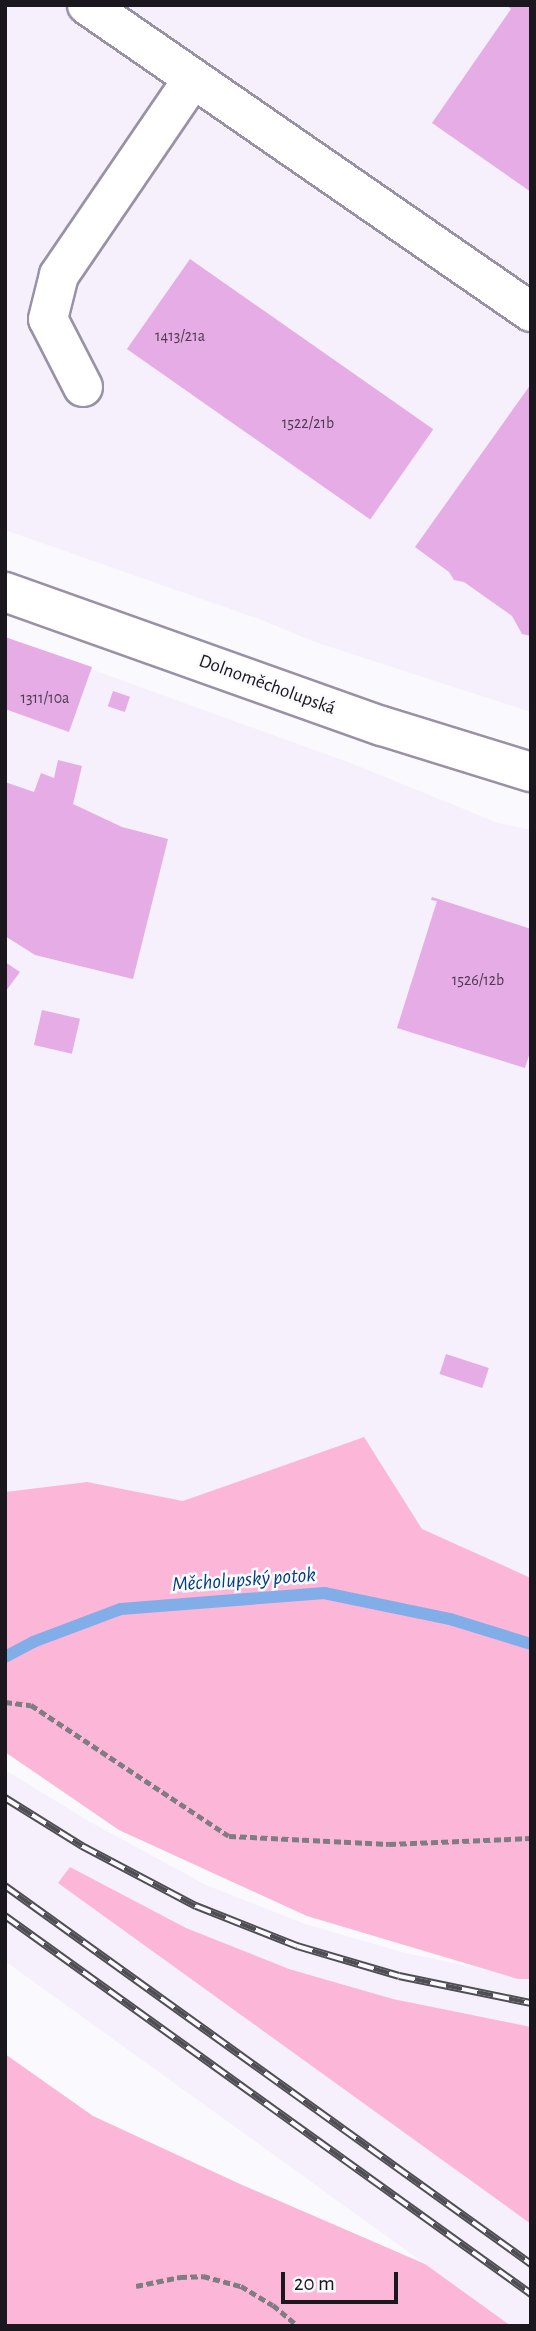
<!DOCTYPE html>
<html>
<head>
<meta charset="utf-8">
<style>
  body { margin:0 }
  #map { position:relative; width:536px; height:2331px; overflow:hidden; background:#faf9fd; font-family:"Alegreya Sans",sans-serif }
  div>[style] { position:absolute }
  .built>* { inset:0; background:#f5f0fc }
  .green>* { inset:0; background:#fcb6d7 }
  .stream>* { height:12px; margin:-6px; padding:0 6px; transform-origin:6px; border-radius:6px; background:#81ade9 }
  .building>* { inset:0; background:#e5ace5; transform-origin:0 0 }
  .path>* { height:4.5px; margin-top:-2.25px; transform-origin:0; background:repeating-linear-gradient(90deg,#7f7d83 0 7px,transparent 0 10.5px) }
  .roads { filter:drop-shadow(2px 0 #9991a6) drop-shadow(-2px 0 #9991a6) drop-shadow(0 2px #9991a6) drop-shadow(0 -2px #9991a6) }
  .minor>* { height:38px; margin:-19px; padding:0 19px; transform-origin:19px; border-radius:19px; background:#fff }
  .rail>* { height:8px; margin-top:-4px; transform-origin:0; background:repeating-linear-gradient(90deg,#faf9fd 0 16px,#504e55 0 32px); box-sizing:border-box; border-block:2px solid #504e55 }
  span { translate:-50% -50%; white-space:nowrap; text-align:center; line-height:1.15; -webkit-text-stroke:5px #faf9fd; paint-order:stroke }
  .number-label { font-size:16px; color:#4d3c50 }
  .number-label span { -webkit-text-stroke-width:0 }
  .street-label { font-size:19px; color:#1a171f }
  .water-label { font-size:21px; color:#013e83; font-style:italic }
  .frame { position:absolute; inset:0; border:7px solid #1a171f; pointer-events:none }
  .scale { position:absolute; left:281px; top:2272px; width:117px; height:32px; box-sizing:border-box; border:4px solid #1a171f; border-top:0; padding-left:9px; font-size:21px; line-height:24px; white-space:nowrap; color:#1a171f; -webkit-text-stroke:5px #faf9fd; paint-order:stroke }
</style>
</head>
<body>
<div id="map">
  <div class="built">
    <div style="clip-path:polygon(5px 5px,531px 5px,531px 712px,315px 642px,262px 620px,5px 530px)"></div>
    <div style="clip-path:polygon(5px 638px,353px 764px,498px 823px,531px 830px,531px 1578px,422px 1529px,363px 1437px,183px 1501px,87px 1482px,5px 1492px)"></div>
    <div style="clip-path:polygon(5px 1770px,90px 1822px,206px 1885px,305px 1924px,405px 1953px,531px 1979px,531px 2027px,505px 2023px,393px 1999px,289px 1969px,186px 1928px,70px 1867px,59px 1883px,531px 2224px,531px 2326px,511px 2326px,5px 1961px)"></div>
  </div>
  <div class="green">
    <div style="clip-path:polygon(364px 1437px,422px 1529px,531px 1578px,531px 1979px,518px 1979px,307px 1916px,119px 1830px,5px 1752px,5px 1492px,87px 1482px,183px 1501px)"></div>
    <div style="clip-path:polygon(70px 1867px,186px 1928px,289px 1969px,393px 1999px,531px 2027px,531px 2224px,58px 1883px)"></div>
    <div style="clip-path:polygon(5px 2054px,93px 2116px,240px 2184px,425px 2264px,511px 2326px,5px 2326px)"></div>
  </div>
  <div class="stream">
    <div style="left:5px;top:1657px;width:32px;rotate:-28deg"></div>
    <div style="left:33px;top:1642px;width:94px;rotate:-20.6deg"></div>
    <div style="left:121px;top:1609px;width:204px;rotate:-4.5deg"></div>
    <div style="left:324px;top:1593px;width:129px;rotate:11.7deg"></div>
    <div style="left:450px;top:1619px;width:85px;rotate:17.2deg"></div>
  </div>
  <div class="building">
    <div style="clip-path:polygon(506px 5px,531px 5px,531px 192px,432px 123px,511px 9px)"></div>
    <div style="left:190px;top:259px;width:297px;height:110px;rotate:35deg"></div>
    <div style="clip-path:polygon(531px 384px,531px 636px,522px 634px,512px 616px,464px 582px,454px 580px,449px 572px,415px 547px)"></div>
    <div style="clip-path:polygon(5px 637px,92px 667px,69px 732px,5px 709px)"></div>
    <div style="left:113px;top:691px;width:18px;height:16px;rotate:19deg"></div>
    <div style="clip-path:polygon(58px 760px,82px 766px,73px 804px,122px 827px,168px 839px,133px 979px,35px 955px,5px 936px,5px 782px,34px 792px,41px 773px,54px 778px)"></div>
    <div style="clip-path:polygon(432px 897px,531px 929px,531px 1049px,525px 1068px,397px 1028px,437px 901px,431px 900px)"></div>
    <div style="clip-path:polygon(5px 962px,20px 972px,5px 992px)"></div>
    <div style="left:42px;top:1010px;width:39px;height:36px;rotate:13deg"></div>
    <div style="left:446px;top:1354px;width:45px;height:21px;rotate:18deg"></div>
  </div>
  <div class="path">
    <div style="left:5px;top:1702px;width:26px;rotate:7deg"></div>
    <div style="left:31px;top:1705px;width:237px;rotate:33.5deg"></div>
    <div style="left:229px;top:1836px;width:160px;rotate:2.9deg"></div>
    <div style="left:389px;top:1844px;width:142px;rotate:-2.4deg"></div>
    <div style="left:136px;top:2286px;width:45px;rotate:-11.6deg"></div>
    <div style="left:180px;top:2277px;width:23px;rotate:-2deg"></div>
    <div style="left:203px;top:2276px;width:39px;rotate:15deg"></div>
    <div style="left:241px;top:2286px;width:37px;rotate:31deg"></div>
    <div style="left:273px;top:2305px;width:33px;rotate:40deg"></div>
  </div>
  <div class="roads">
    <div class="minor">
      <div style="left:87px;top:5px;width:540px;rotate:34.66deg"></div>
      <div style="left:83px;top:387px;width:76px;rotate:-117.2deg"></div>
      <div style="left:48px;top:319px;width:45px;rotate:-76deg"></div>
      <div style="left:59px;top:275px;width:236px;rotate:-55.7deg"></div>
      <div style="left:5px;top:592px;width:400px;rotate:19.6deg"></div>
      <div style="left:382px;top:726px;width:156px;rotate:17.2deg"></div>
    </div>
  </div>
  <div class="rail">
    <div style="left:5px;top:1798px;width:91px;rotate:31.9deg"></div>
    <div style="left:82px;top:1846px;width:129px;rotate:27.8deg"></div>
    <div style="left:196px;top:1906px;width:109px;rotate:21.6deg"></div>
    <div style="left:297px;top:1946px;width:106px;rotate:16.4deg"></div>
    <div style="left:399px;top:1976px;width:135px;rotate:11.6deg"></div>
    <div style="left:5px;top:1886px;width:648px;rotate:35.7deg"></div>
    <div style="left:5px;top:1916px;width:648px;rotate:35.7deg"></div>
  </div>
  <div class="number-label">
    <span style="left:180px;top:336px">1413/21a</span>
    <span style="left:308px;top:423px">1522/21b</span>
    <span style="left:45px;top:698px">1311/10a</span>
    <span style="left:478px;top:980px">1526/12b</span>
  </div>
  <div class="street-label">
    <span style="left:267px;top:685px;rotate:20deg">Dolnoměcholupská</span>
  </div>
  <div class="water-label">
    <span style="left:244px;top:1580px;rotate:-4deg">Měcholupský potok</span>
  </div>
  <div class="frame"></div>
  <div class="scale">20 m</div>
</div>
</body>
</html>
